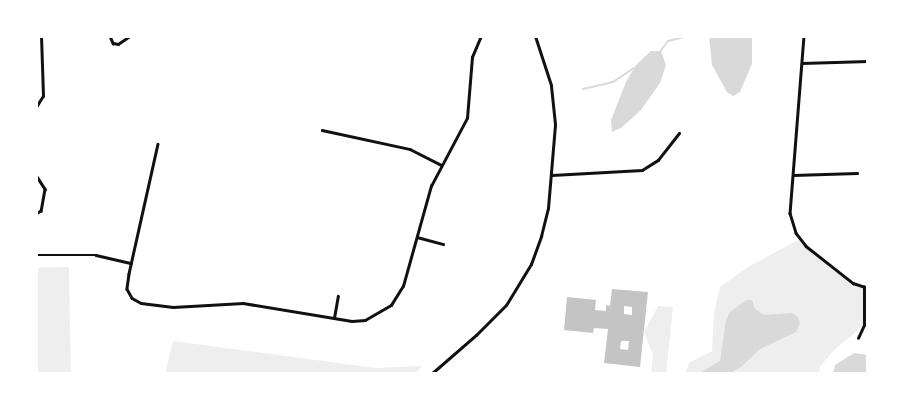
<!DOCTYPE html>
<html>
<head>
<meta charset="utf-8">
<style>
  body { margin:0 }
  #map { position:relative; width:904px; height:410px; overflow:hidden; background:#fff; font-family:"Work Sans",sans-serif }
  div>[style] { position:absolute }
  .green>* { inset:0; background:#eee; transform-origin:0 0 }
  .water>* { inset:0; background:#d9d9d9 }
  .stream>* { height:2px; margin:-1px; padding:0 1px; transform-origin:1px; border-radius:1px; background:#d9d9d9 }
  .building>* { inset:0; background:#c4c4c4 }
  .minor>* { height:2.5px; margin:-1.25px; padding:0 1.25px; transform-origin:1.25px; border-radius:1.25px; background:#111 }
  .tertiary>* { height:3px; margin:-1.5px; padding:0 1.5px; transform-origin:1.5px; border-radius:1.5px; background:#111 }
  span { translate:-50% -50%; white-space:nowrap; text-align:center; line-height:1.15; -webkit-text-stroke:5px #fff; paint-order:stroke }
  .frame { position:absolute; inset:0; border:38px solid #fff; pointer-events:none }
</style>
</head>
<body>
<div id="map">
  <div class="green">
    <div style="clip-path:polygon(800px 239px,853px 283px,864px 287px,864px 325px,833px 351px,819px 368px,821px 374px,685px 374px,689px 363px,712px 351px,714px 313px,720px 287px,748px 267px)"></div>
    <div style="left:69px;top:267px;width:107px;height:33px;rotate:89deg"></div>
    <div style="clip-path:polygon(658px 306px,673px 307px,666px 374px,651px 374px,653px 355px,644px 332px)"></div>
    <div style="clip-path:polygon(173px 341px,376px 368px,422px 366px,415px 374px,165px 374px)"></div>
  </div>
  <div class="water">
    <div style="clip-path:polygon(709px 36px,752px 36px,752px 64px,740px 92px,733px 96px,727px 92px,712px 65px)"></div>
    <div style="clip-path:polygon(651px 51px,661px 51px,666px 65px,660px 83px,641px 110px,621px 128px,612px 132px,611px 120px,626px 82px,636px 65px)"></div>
    <div style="clip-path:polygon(746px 300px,752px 300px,755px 309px,764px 315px,792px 313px,798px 317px,800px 323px,796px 332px,760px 349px,741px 367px,728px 374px,698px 374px,720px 361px,726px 320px,730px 312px)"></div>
    <div style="clip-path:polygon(854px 353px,868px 355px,868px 374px,833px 374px,835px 365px)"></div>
  </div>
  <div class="stream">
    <div style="left:659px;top:53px;width:15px;rotate:-53deg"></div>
    <div style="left:668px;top:41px;width:21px;rotate:-14deg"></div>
    <div style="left:583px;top:89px;width:31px;rotate:-13deg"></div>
    <div style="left:613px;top:82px;width:25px;rotate:-34deg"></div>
  </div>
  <div class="building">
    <div style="clip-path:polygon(evenodd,612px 289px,648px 292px,640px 367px,604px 363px,608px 329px,594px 328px,593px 333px,564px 330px,567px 297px,596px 300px,595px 310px,606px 311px,606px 305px,610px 306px,612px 289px,624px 306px,632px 307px,632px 315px,624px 314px,624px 306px,612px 289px,621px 341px,629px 341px,628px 350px,620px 349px,621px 341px)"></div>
  </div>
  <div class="minor">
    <div style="left:110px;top:36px;width:8px;rotate:67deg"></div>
    <div style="left:113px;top:43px;width:5px;rotate:11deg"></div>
    <div style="left:118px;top:44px;width:14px;rotate:-34deg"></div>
    <div style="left:804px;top:36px;width:178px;rotate:94.5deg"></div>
    <div style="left:790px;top:213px;width:21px;rotate:73deg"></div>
    <div style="left:796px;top:233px;width:16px;rotate:52deg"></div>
    <div style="left:806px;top:246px;width:60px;rotate:38.2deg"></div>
    <div style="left:853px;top:283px;width:16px;rotate:18deg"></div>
    <div style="left:802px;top:63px;width:66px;rotate:-1.7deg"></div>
    <div style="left:36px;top:107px;width:13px;rotate:-58deg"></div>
    <div style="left:43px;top:96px;width:60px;rotate:-91.9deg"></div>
    <div style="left:322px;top:130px;width:90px;rotate:12.2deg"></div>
    <div style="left:410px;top:149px;width:34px;rotate:27deg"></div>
    <div style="left:158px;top:144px;width:133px;rotate:102.6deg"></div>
    <div style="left:129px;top:274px;width:15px;rotate:98deg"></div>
    <div style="left:127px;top:289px;width:10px;rotate:61deg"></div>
    <div style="left:132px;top:298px;width:10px;rotate:29deg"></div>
    <div style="left:141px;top:303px;width:32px;rotate:7deg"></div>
    <div style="left:173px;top:307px;width:70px;rotate:-3.3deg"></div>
    <div style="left:243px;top:303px;width:110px;rotate:9.4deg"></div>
    <div style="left:352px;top:321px;width:13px;rotate:-4deg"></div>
    <div style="left:365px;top:320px;width:30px;rotate:-30deg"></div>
    <div style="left:391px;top:305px;width:22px;rotate:-58deg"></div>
    <div style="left:403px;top:286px;width:104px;rotate:-74.4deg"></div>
    <div style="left:431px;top:186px;width:77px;rotate:-62.1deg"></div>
    <div style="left:467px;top:118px;width:61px;rotate:-85.3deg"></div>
    <div style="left:472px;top:57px;width:23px;rotate:-67deg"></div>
    <div style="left:36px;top:175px;width:17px;rotate:57deg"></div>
    <div style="left:45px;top:189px;width:22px;rotate:100deg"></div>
    <div style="left:41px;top:211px;width:6px;rotate:149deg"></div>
    <div style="left:552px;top:175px;width:90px;rotate:-3.2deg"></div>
    <div style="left:642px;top:170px;width:19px;rotate:-32deg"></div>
    <div style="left:658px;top:160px;width:34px;rotate:-52deg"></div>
    <div style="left:793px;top:175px;width:64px;rotate:-1.8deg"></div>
    <div style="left:417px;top:237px;width:27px;rotate:15deg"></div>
    <div style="left:36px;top:255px;width:60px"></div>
    <div style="left:96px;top:255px;width:36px;rotate:13deg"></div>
    <div style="left:334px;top:318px;width:22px;rotate:-80deg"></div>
    <div style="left:858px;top:338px;width:14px;rotate:-65deg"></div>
    <div style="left:864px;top:325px;width:38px;rotate:-90deg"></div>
  </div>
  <div class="tertiary">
    <div style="left:431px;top:374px;width:60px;rotate:-40.9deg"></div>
    <div style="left:476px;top:335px;width:42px;rotate:-45deg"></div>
    <div style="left:506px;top:305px;width:48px;rotate:-58.6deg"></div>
    <div style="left:531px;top:264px;width:30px;rotate:-70deg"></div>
    <div style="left:541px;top:236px;width:29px;rotate:-76deg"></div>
    <div style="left:548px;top:208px;width:84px;rotate:-85.2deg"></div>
    <div style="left:555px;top:124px;width:39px;rotate:-96deg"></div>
    <div style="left:551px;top:85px;width:52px;rotate:-108.1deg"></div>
  </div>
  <div class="frame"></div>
</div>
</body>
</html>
